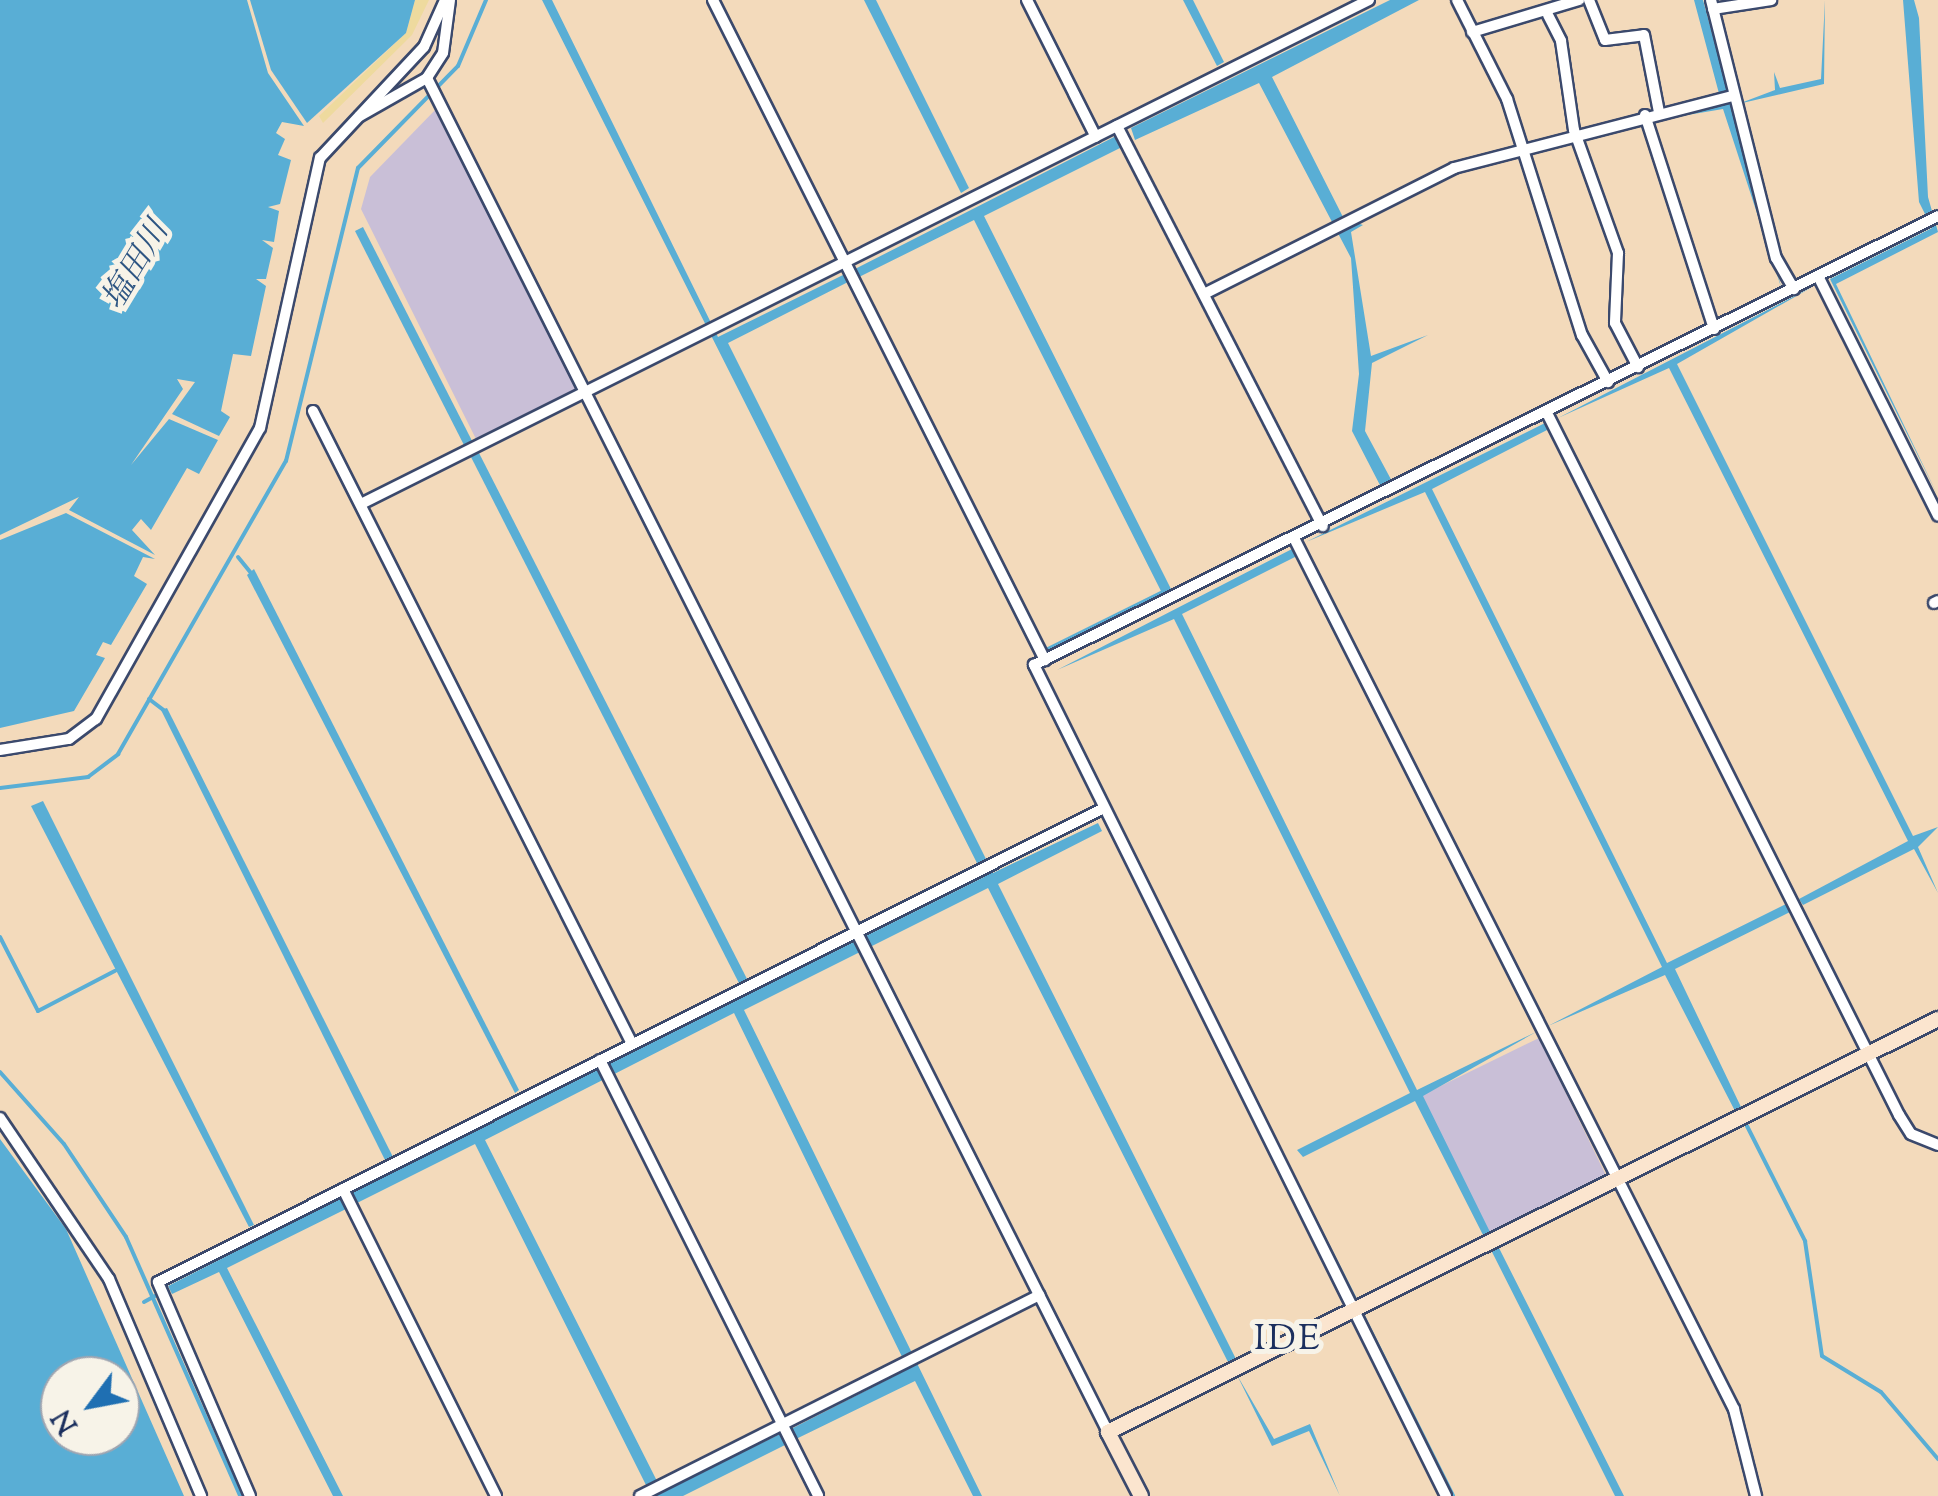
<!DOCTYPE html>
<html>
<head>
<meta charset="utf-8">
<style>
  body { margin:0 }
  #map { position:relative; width:1938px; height:1496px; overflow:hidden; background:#f3dabb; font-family:"Sorts Mill Goudy","Noto Serif JP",serif }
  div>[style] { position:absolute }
  .industrial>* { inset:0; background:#c9bfd7; transform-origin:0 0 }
  .sand>* { inset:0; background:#eeda9e }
  .water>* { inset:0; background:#59aed5; transform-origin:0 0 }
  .stream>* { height:4px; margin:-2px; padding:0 2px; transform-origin:2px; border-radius:2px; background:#59aed5 }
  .roads { filter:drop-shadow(2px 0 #3b496c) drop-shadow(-2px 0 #3b496c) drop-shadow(0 2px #3b496c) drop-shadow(0 -2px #3b496c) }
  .street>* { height:10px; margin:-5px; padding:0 5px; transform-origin:5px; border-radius:5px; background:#fff }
  .secondary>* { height:14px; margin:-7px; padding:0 7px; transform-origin:7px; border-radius:7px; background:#fbe5cf }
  span { translate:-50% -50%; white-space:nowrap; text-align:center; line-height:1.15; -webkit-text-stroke:10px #f7f3e8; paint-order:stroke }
  .water-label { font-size:32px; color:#2e5582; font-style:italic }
  .quarter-label { font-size:35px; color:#1b2f5e; letter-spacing:2.5px }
  .north { position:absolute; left:40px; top:1356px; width:100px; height:100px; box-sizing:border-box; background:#f7f3e8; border:2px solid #9fa5b1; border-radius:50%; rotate:238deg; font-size:28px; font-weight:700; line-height:40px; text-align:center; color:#1b2f5e }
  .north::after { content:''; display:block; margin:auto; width:35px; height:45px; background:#1f6fb2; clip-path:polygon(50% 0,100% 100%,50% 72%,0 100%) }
</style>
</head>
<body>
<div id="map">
  <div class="industrial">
    <div style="clip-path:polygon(438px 107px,579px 391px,477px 441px,361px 209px,370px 177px)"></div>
    <div style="left:1539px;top:1038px;width:153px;height:131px;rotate:64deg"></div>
  </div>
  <div class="sand">
    <div style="clip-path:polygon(415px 0,429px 0,412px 35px,323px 123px,319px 116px,406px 33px)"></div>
  </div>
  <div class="water">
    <div style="clip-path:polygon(0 0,247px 0,268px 73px,304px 126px,282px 122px,276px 133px,285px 139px,278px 155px,291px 160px,280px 204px,268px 207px,279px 211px,274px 242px,262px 240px,273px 248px,266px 279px,256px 279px,266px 286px,251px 356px,233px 354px,221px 411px,230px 417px,219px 436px,172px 414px,195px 382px,177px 379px,183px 389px,131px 465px,169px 419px,218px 440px,199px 474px,187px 468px,151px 530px,141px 519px,132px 530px,155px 555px,69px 510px,79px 497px,0 535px)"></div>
    <div style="clip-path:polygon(250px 0,415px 0,406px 33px,307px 123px,271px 70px)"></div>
    <div style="clip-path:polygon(542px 0,552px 0,718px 337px,845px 274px,850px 281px,728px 343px,993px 873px,1098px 823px,1102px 831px,998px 884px,1237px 1361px,1229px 1364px,988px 888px,744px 1010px,982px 1496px,973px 1496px,915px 1381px,796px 1439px,791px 1429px,908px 1369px,734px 1013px,485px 1140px,658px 1483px,648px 1489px,475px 1144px,355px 1204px,349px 1194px,984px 877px)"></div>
    <div style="clip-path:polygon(864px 0,876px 0,969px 188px,961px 193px)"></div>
    <div style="clip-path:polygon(1183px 0,1193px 0,1224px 62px,1217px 66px)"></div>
    <div style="clip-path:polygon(1390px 0,1419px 0,1272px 77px,1344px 219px,1363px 225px,1351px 232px,1371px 356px,1428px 335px,1372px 363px,1365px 431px,1394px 485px,1383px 491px,1352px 431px,1359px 374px,1351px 258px,1259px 83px,1135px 140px,1131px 128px)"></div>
    <div style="clip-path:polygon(1694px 0,1703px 0,1782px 290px,1723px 109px,1652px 121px,1721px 101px)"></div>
    <div style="clip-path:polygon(1825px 0,1824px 84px,1738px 104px,1775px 90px,1774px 72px,1780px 88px,1821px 79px)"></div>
    <div style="clip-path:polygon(1903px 0,1914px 0,1919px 18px,1928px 197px,1938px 232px,1836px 284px,1938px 496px,1830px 279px,1932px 228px,1919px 202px)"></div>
    <div style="clip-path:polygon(1116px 136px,1122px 147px,984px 216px,1173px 593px,1164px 597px,974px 220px,857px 278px,853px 270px)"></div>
    <div style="left:363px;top:227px;width:242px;height:9px;rotate:63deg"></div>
    <div style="clip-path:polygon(1814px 286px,1677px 364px,1913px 836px,1938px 827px,1918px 847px,1938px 893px,1914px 849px,1803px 905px,1799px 899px,1908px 841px,1669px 368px,1558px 418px)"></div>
    <div style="clip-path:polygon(1547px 422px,1549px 429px,1432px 489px,1667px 963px,1786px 904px,1790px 912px,1675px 969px,1741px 1107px,1735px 1111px,1665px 975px,1548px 1026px,1662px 967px,1425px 492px,1306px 542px)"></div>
    <div style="left:479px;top:453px;width:591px;height:9px;rotate:63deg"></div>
    <div style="clip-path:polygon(66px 513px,155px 559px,143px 557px,134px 576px,147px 584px,111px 645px,103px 642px,96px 655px,105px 658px,74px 711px,0 728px,0 540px)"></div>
    <div style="clip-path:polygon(1294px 548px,1297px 556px,1182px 614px,1417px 1090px,1536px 1032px,1423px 1096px,1490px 1232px,1483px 1235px,1415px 1101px,1303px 1157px,1297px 1150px,1410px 1093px,1174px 619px,1057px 670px)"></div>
    <div style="clip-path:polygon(254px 569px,519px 1090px,515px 1093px,247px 575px)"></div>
    <div style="clip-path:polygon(167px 708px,393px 1157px,386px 1162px,161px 710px)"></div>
    <div style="clip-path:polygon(43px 801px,254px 1225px,249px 1227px,31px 806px)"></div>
    <div style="clip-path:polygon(evenodd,0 1139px,66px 1229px,184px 1496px,0 1496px,0 1139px,120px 1376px,120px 1436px,60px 1436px,60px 1376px,120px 1376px)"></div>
    <div style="clip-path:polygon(342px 1197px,348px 1208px,227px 1268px,343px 1496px,333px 1496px,219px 1272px,172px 1294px,168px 1286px)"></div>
    <div style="clip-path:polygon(1498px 1246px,1624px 1496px,1615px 1496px,1590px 1446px,1491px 1250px)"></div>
    <div style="clip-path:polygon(1237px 1375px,1274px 1439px,1310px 1424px,1340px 1496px,1309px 1431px,1272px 1446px)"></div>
    <div style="clip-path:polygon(780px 1434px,785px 1445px,683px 1496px,652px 1496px)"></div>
  </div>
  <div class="stream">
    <div style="left:238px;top:557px;width:21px;rotate:51deg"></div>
    <div style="left:1048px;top:649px;width:131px;rotate:-26.4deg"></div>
    <div style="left:149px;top:699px;width:20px;rotate:37deg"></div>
    <div style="left:0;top:788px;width:89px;rotate:-7.1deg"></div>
    <div style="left:88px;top:777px;width:38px;rotate:-37deg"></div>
    <div style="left:118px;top:754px;width:338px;rotate:-60.2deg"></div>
    <div style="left:286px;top:461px;width:302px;rotate:-76.2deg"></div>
    <div style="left:358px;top:168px;width:143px;rotate:-45.6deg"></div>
    <div style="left:458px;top:66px;width:72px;rotate:-67deg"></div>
    <div style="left:0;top:937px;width:83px;rotate:62.8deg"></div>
    <div style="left:38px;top:1011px;width:87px;rotate:-27.5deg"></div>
    <div style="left:0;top:1072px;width:96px;rotate:48.4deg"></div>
    <div style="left:64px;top:1144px;width:112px;rotate:56.3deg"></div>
    <div style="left:126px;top:1237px;width:283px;rotate:66.2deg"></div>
    <div style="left:1747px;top:1126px;width:129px;rotate:63.2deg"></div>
    <div style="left:1805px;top:1241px;width:116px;rotate:81.6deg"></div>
    <div style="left:1822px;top:1356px;width:69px;rotate:31.4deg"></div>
    <div style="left:1881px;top:1392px;width:88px;rotate:49.6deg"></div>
    <div style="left:1313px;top:1216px;width:95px;rotate:63.2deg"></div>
    <div style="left:144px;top:1302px;width:13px;rotate:-29deg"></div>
    <div style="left:1362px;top:1314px;width:203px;rotate:63.4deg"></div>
  </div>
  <div class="roads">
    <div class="street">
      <div style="left:450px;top:0;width:53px;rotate:97.5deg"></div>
      <div style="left:443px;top:53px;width:30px;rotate:123deg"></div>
      <div style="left:427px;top:78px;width:1516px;rotate:63.3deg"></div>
      <div style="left:713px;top:0;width:739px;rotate:63.3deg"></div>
      <div style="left:1027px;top:0;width:153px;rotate:63.3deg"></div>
      <div style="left:1457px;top:0;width:111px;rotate:63.2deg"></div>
      <div style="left:1507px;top:99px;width:248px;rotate:72.4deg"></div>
      <div style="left:1582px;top:335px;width:54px;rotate:61deg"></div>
      <div style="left:1589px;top:0;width:43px;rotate:68.2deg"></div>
      <div style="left:1605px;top:40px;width:39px;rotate:-7deg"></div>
      <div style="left:1644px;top:35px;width:78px;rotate:79deg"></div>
      <div style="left:1711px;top:0;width:266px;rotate:75.9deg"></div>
      <div style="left:1776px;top:258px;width:36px;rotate:60deg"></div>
      <div style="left:1713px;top:9px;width:59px;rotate:-8.8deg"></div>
      <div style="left:1548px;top:15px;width:29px;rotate:63deg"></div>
      <div style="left:1561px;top:41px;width:90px;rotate:81.7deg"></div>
      <div style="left:1574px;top:130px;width:131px;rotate:70.3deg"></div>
      <div style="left:1618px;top:253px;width:70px;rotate:92.5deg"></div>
      <div style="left:1615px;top:323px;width:50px;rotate:62.4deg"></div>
      <div style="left:1472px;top:32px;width:112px;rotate:-16.7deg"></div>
      <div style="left:1645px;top:115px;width:225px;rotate:72.1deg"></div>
      <div style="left:360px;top:116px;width:77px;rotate:-29.6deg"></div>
      <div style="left:1117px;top:126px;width:450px;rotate:62.8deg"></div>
      <div style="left:1818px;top:276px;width:268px;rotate:63.4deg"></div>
      <div style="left:1206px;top:293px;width:278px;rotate:-26.7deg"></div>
      <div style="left:1454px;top:168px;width:288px;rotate:-14.5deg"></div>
      <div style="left:313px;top:411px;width:709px;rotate:63.25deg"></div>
      <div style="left:1547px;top:413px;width:785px;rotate:63.37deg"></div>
      <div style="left:1899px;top:1115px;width:22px;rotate:58deg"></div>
      <div style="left:1911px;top:1134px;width:29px;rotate:22deg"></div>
      <div style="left:361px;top:504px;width:1127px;rotate:-26.57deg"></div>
      <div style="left:1295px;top:540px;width:974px;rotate:63.2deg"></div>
      <div style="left:1734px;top:1409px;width:90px;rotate:75.8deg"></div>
      <div style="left:1934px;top:603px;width:4px;rotate:-27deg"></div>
      <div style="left:0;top:750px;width:70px;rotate:-9.1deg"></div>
      <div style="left:69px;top:739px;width:34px;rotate:-37deg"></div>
      <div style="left:96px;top:719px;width:334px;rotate:-60.6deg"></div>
      <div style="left:260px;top:428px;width:277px;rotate:-77.5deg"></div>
      <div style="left:320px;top:158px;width:152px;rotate:-46.9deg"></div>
      <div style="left:424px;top:47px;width:51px;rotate:-65.9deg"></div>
      <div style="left:600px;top:1060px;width:487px;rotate:63.4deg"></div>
      <div style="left:0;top:1118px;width:194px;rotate:55.9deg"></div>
      <div style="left:109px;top:1279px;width:236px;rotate:67deg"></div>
      <div style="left:343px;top:1189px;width:343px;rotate:63.5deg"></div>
      <div style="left:250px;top:1496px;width:233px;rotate:-113.3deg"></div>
      <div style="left:158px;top:1282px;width:1056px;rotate:-26.61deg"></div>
      <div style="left:640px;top:1496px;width:447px;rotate:-26.7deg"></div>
      <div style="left:1446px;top:1496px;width:928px;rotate:-116.37deg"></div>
      <div style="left:1034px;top:665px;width:1009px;rotate:-26.41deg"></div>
    </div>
    <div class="secondary">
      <div style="left:1141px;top:1496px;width:72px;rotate:-117.3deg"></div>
      <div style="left:1108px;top:1432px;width:927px;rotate:-26.45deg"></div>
    </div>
  </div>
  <div class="water-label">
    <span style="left:137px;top:266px;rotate:-59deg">塩田川</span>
  </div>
  <div class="quarter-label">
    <span style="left:1288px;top:1341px">IDE</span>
  </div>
  <div class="north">N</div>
</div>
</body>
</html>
